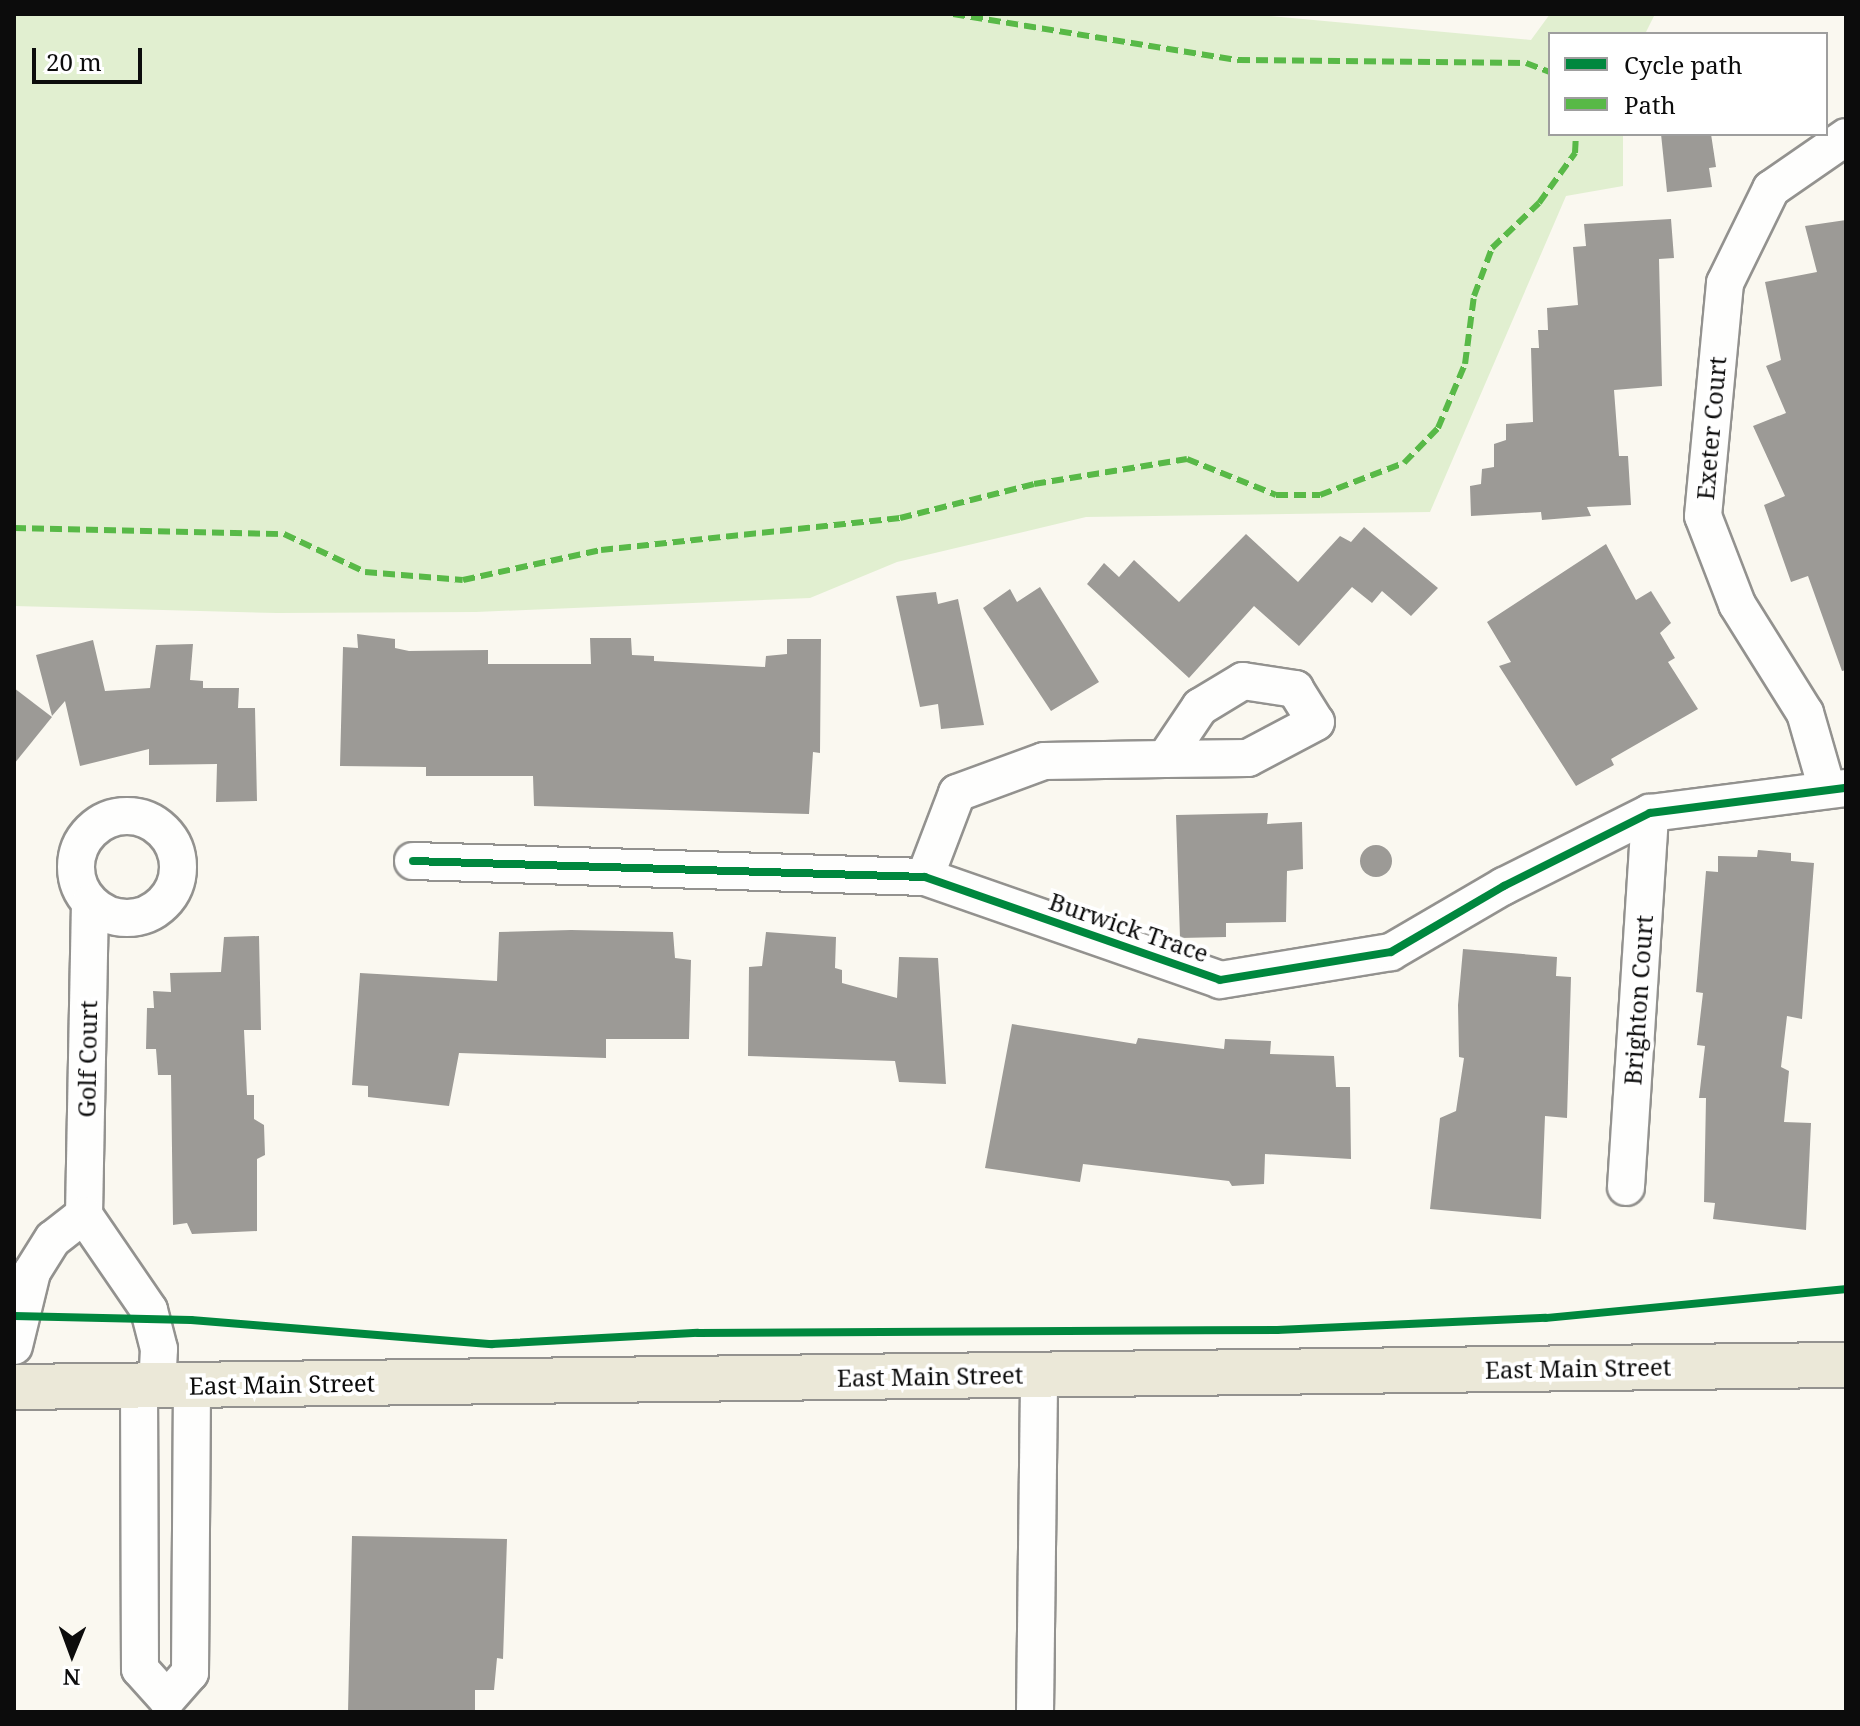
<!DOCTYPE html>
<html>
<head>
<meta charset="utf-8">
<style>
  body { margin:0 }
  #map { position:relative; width:1860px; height:1726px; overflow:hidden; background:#faf8f0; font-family:"Noto Serif",serif }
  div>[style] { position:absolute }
  .green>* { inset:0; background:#e1efd0 }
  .building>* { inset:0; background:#9c9a96 }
  .round { border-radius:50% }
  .roads { filter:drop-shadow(2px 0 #93928f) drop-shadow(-2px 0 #93928f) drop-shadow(0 2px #93928f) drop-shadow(0 -2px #93928f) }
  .minor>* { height:36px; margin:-18px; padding:0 18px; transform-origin:18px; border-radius:18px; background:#fefefd }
  .minor>.ring { margin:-18px; padding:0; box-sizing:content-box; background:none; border:36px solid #fefefd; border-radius:50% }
  .major>* { height:44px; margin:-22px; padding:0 22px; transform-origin:22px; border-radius:22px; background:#ebe8d8 }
  .quiet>* { height:6px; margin-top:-3px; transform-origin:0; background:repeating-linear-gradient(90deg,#58b947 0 12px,transparent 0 18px) }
  .cycleway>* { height:8px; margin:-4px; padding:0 4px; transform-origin:4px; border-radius:4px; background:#00873e }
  span { translate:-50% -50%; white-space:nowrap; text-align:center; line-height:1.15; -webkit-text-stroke:8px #fff; paint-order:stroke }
  .street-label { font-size:24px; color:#0c0c0c }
  .frame { position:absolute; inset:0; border:16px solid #0c0c0c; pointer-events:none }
  .legend { position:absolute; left:1548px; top:32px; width:280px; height:104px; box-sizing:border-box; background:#fff; border:2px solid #9e9e9e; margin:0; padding:10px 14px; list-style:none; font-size:24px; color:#0c0c0c }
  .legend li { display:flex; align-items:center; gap:16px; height:40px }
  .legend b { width:40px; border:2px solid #9e9e9e }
  .north { position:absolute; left:32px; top:1614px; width:80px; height:80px; -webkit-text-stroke:6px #fff; paint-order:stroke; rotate:181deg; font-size:22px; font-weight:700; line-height:32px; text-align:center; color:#0c0c0c }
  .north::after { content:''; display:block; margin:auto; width:28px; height:36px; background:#0c0c0c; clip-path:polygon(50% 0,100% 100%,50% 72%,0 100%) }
  .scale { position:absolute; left:32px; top:48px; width:110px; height:36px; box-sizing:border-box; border:4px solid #0c0c0c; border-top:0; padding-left:10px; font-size:24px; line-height:28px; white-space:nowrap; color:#0c0c0c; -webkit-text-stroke:6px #fff; paint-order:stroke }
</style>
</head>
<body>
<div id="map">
  <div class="green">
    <div style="clip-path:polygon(14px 14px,1247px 14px,1531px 40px,1550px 14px,1655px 14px,1645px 34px,1550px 34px,1550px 134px,1623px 134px,1623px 186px,1566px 196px,1430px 512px,1086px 517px,897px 562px,810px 598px,476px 612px,277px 613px,14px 606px)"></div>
  </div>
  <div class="building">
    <div style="clip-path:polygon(1661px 134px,1711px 134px,1716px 167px,1709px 168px,1712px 187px,1667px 192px)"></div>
    <div style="clip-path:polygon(1671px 219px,1674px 258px,1659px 259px,1662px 386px,1614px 390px,1619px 456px,1628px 456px,1631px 505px,1587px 507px,1591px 516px,1542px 520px,1541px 512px,1471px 516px,1470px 486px,1481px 484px,1482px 469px,1494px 467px,1494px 444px,1506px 440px,1506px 424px,1533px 422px,1531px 348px,1539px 348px,1538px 330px,1548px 330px,1547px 308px,1578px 305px,1573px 247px,1586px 246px,1584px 224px)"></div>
    <div style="clip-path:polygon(1846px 220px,1846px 670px,1842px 671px,1808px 576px,1791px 582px,1764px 505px,1785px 496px,1753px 426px,1786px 413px,1766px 366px,1781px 360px,1765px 282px,1817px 272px,1805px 226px)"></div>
    <div style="clip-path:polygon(1364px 527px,1438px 588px,1411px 616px,1382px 591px,1372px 603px,1352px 587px,1299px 646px,1254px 606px,1189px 678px,1087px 584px,1104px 563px,1119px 577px,1134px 560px,1179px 602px,1246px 534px,1298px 582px,1340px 536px,1351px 542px)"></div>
    <div style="clip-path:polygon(1606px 544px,1636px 600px,1651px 591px,1671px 623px,1660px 633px,1675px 658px,1668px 662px,1698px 709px,1611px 759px,1614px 765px,1576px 786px,1499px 666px,1511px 662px,1487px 622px)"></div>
    <div style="clip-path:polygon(1040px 587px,1099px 682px,1051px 711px,983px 608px,1010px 589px,1017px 602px)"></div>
    <div style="clip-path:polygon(936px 592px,938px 604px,958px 599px,984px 725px,941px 729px,938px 704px,920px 707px,896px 596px)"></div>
    <div style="clip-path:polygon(357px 634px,395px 639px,395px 648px,409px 651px,488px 650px,488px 664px,591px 664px,590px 638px,631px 638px,632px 655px,654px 656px,654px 661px,765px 667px,766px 656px,787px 654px,787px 639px,821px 639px,820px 753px,813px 752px,809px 814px,534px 806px,533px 776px,426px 776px,426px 767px,340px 766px,343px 647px,358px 648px)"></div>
    <div style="clip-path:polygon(93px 640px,105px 691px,150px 688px,156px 645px,193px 644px,190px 680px,203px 681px,203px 688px,239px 688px,238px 708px,255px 708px,257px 801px,216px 802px,217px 764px,149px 765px,149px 749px,80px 766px,65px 701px,52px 716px,36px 655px)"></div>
    <div style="clip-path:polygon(14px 688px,52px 717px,14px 764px)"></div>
    <div style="clip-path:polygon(1268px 813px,1267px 824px,1302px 822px,1303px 869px,1287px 871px,1286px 922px,1226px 923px,1226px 937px,1180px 938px,1176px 815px)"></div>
    <div class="round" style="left:1360px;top:845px;width:32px;height:32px"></div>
    <div style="clip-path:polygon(1758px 850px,1791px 853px,1791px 861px,1814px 863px,1802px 1019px,1787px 1016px,1781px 1067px,1789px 1071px,1784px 1122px,1811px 1123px,1806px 1230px,1713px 1219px,1715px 1203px,1704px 1202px,1706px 1098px,1699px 1098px,1705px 1046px,1697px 1045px,1703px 993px,1696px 992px,1706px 871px,1718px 872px,1718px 856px,1757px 857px)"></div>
    <div style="clip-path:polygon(571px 930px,673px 932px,675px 958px,691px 960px,689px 1039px,606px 1039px,606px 1058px,459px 1053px,449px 1106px,368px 1097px,368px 1086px,352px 1085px,360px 973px,497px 981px,499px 932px)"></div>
    <div style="clip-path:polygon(766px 932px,836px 937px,835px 968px,842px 970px,842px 983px,897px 998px,899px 957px,938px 958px,946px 1084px,899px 1082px,895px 1061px,748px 1056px,749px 967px,762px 966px)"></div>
    <div style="clip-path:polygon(259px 936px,261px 1030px,244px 1030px,247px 1095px,254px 1095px,254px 1119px,264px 1125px,265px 1155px,257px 1159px,257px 1231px,192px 1234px,187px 1223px,173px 1225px,171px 1075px,158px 1075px,156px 1049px,146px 1049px,147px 1008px,154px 1008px,153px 991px,171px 992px,170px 973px,221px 972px,224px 937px)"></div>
    <div style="clip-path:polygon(1463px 949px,1557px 957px,1556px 976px,1571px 977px,1567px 1118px,1545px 1116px,1541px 1219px,1430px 1209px,1440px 1118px,1456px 1111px,1464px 1058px,1459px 1057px,1458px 1005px)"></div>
    <div style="clip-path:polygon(1012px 1024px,1136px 1044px,1138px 1038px,1224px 1049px,1225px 1039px,1271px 1041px,1270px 1054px,1334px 1056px,1336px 1087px,1350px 1087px,1351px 1159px,1265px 1154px,1264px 1184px,1232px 1186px,1229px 1181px,1083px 1164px,1080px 1182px,985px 1168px)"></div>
    <div style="clip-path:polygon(352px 1536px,507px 1539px,503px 1659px,497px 1658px,494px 1690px,475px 1690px,475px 1712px,348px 1712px)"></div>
  </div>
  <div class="roads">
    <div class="minor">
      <div style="left:1827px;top:789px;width:79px;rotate:-106.1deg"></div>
      <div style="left:1805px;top:713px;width:128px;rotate:-122deg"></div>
      <div style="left:1737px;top:604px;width:94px;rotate:-111.1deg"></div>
      <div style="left:1703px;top:516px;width:234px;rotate:-84.6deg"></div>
      <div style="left:1725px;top:283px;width:105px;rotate:-63.9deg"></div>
      <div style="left:1771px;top:189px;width:91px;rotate:-34.7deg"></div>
      <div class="ring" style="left:76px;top:816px;width:66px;height:66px"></div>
      <div style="left:413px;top:861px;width:512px;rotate:1.79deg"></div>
      <div style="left:925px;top:877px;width:312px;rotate:19.2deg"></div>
      <div style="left:1220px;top:980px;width:173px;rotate:-9.3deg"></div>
      <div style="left:1391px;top:952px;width:131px;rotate:-30.3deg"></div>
      <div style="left:1504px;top:886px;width:163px;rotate:-26.6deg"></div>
      <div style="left:1650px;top:813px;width:198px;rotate:-7.3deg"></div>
      <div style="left:925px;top:877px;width:90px;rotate:-69.1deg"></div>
      <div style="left:957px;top:793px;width:93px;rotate:-20.2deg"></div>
      <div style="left:1044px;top:761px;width:121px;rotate:-0.9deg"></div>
      <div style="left:1165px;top:759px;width:63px;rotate:-56.1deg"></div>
      <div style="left:1200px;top:707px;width:50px;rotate:-31.2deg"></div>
      <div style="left:1243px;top:681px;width:53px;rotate:8.7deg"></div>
      <div style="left:1295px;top:689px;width:39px;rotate:58deg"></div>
      <div style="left:1316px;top:722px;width:77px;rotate:152.1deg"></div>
      <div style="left:1248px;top:758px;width:83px;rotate:179.3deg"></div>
      <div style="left:1626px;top:1187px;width:375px;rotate:-86.3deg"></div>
      <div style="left:84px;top:1215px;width:312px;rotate:-88.9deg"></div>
      <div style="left:14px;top:1346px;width:76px;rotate:-76.3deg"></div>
      <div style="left:32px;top:1272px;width:39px;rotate:-58deg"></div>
      <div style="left:53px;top:1239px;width:39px;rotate:-38deg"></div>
      <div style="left:84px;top:1215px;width:115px;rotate:55.6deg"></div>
      <div style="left:149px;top:1310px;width:40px;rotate:75.6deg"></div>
      <div style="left:159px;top:1349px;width:36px;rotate:93deg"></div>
      <div style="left:139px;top:1385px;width:284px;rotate:89.8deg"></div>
      <div style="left:140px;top:1669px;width:40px;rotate:48deg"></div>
      <div style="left:167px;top:1699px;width:35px;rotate:-49deg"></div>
      <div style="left:190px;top:1673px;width:288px;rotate:-89.6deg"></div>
      <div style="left:1035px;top:1712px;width:337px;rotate:-89.3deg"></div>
    </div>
    <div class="major">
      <div style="left:14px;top:1387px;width:1832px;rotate:-0.69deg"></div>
    </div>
  </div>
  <div class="quiet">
    <div style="left:953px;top:14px;width:289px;rotate:9.2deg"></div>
    <div style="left:1238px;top:60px;width:288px;rotate:0.6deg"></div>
    <div style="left:1526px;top:63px;width:26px;rotate:21deg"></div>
    <div style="left:14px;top:528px;width:270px;rotate:1.3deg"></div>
    <div style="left:284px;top:534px;width:89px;rotate:25.1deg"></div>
    <div style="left:365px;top:572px;width:98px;rotate:4.7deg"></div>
    <div style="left:463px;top:580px;width:141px;rotate:-12.3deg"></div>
    <div style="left:601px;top:550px;width:301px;rotate:-6.1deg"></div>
    <div style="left:900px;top:518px;width:138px;rotate:-14.2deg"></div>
    <div style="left:1034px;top:484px;width:155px;rotate:-9.3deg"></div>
    <div style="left:1187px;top:459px;width:96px;rotate:22deg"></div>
    <div style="left:1276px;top:495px;width:44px"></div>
    <div style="left:1320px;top:495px;width:90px;rotate:-20.9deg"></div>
    <div style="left:1404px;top:463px;width:49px;rotate:-45.8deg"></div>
    <div style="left:1438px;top:428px;width:69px;rotate:-67.1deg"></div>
    <div style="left:1465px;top:364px;width:69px;rotate:-82.5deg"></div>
    <div style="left:1474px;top:296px;width:51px;rotate:-69.4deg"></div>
    <div style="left:1492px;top:248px;width:65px;rotate:-43.8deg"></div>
    <div style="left:1539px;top:203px;width:62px;rotate:-54.2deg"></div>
    <div style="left:1575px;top:153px;width:19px;rotate:-87deg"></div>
  </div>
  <div class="cycleway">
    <div style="left:413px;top:861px;width:512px;rotate:1.79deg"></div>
    <div style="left:925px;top:877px;width:312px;rotate:19.2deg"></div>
    <div style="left:1220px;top:980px;width:173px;rotate:-9.3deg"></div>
    <div style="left:1391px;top:952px;width:131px;rotate:-30.3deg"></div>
    <div style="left:1504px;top:886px;width:163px;rotate:-26.6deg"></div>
    <div style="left:1650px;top:813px;width:198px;rotate:-7.3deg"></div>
    <div style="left:14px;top:1316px;width:177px;rotate:1.3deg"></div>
    <div style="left:191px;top:1320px;width:302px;rotate:4.6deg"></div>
    <div style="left:492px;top:1344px;width:206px;rotate:-3.1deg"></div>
    <div style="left:698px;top:1333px;width:579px;rotate:-0.3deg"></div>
    <div style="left:1277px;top:1330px;width:269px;rotate:-2.6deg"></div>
    <div style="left:1546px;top:1318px;width:301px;rotate:-5.5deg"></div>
  </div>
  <div class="street-label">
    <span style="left:1711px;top:428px;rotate:-85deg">Exeter Court</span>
    <span style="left:1129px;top:927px;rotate:19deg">Burwick Trace</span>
    <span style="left:1638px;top:1000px;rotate:-86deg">Brighton Court</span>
    <span style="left:87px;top:1059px;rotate:-89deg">Golf Court</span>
    <span style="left:1578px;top:1368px;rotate:-1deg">East Main Street</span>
    <span style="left:930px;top:1376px;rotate:-1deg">East Main Street</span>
    <span style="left:282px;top:1384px;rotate:-1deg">East Main Street</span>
  </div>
  <div class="frame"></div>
  <ul class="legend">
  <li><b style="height:10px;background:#00873e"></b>Cycle path</li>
  <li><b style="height:10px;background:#58b947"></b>Path</li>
  </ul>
  <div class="north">N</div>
  <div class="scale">20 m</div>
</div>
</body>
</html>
